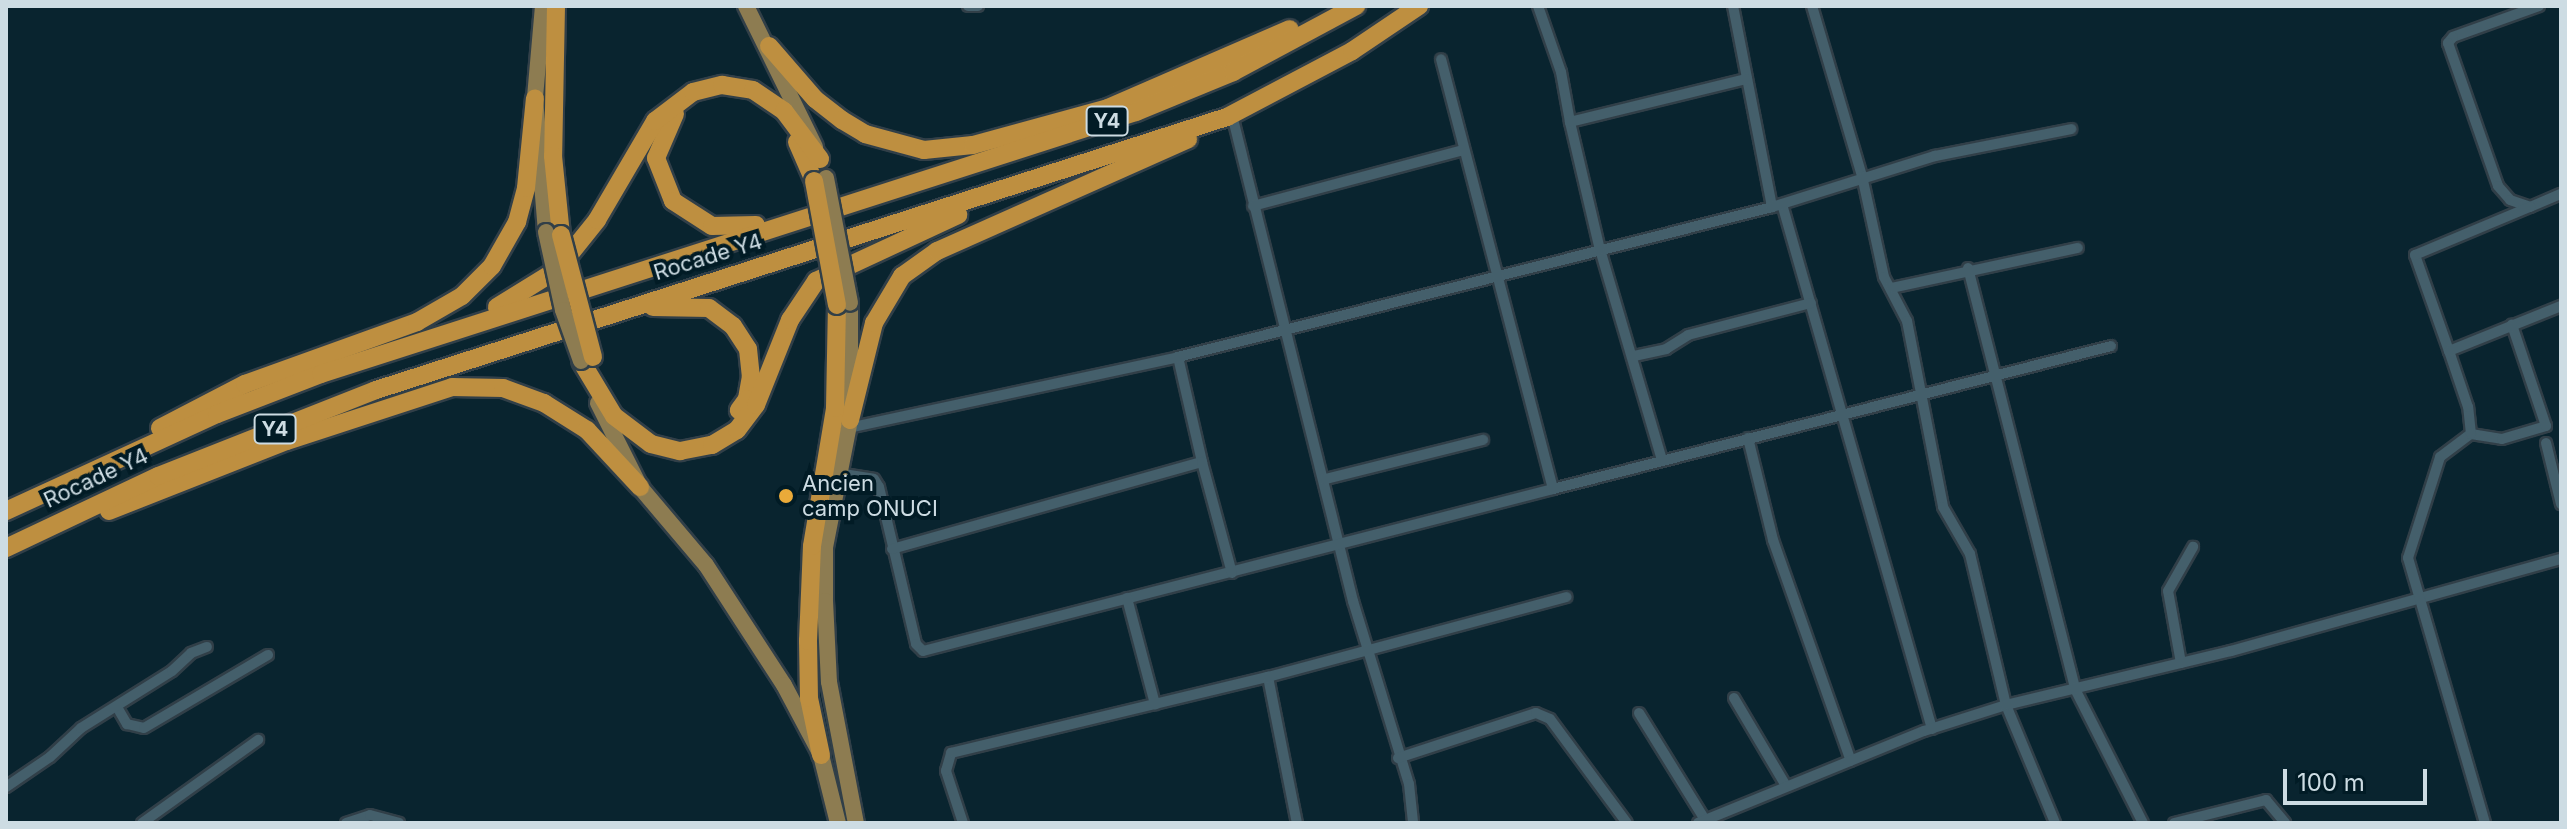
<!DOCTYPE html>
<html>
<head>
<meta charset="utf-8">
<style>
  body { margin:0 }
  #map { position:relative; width:2567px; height:829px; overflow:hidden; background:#09242f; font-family:Inter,sans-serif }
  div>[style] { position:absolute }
  .roads { filter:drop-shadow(2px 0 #313f48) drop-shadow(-2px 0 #313f48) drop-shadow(0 2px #313f48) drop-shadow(0 -2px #313f48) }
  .street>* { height:10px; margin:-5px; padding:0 5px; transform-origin:5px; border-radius:5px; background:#445f6b }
  .primary>* { height:16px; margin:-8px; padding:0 8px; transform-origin:8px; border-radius:8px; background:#8d7c51 }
  .highway>* { height:18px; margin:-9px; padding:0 9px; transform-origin:9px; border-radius:9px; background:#be8f40 }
  .bridges { filter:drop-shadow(2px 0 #313f48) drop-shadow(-2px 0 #313f48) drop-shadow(0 2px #313f48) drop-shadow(0 -2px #313f48) }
  .primary-bridge>* { height:16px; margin:-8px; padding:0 8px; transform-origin:8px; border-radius:8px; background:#8d7c51 }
  .highway-bridge>* { height:18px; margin:-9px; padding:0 9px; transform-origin:9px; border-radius:9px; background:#be8f40 }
  .dots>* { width:22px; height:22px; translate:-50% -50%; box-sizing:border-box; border:4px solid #011b25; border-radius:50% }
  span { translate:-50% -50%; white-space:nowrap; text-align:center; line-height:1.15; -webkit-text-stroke:8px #011b25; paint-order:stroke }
  .shield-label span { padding:2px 6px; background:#011b25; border:2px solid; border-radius:6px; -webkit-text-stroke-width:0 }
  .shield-label { font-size:20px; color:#cddce3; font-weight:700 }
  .street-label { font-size:22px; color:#cddce3 }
  .poi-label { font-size:22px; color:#cddce3 }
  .left { translate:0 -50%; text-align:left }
  .frame { position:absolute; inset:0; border:8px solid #cddce3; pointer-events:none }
  .scale { position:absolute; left:2283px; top:769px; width:144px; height:36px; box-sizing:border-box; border:4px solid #cddce3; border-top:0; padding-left:10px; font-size:24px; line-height:28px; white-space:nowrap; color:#cddce3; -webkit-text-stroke:6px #011b25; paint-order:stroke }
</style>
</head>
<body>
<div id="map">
  <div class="roads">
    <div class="street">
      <div style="left:968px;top:6px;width:10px"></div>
      <div style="left:1538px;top:6px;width:70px;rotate:70.8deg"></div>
      <div style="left:1561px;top:72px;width:51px;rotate:79.8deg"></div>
      <div style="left:1733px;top:6px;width:205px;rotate:79deg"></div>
      <div style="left:1812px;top:6px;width:177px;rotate:73.6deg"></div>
      <div style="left:1862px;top:176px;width:103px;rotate:77.7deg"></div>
      <div style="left:1884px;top:277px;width:50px;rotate:62.4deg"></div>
      <div style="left:1907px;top:321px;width:189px;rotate:79deg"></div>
      <div style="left:1943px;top:507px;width:54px;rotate:60.1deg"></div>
      <div style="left:1970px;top:554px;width:155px;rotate:76.6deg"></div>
      <div style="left:2006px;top:705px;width:128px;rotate:67.4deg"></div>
      <div style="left:2539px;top:6px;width:91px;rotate:160.2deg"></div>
      <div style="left:2453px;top:37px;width:8px;rotate:130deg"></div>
      <div style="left:2448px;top:43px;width:151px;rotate:70.7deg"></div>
      <div style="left:2498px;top:186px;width:18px;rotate:49deg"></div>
      <div style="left:2510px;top:200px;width:21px;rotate:19deg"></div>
      <div style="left:2530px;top:207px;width:34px;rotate:-23deg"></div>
      <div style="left:1232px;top:115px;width:501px;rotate:76.02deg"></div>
      <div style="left:1353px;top:601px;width:191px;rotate:73deg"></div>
      <div style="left:1409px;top:784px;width:39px;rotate:84deg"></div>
      <div style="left:1782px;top:204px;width:546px;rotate:74.05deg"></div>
      <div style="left:1253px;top:206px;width:218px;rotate:-14.9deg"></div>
      <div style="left:1968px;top:268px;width:434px;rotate:75.7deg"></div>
      <div style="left:2075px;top:689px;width:150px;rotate:63.1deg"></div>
      <div style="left:1891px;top:288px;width:191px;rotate:-12.1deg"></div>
      <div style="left:2449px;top:351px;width:102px;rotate:-109.5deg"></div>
      <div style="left:2415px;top:255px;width:125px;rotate:-22.7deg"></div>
      <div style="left:1634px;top:356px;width:33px;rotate:-12deg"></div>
      <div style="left:1666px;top:349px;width:26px;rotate:-32deg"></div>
      <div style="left:1688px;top:335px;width:127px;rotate:-14.6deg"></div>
      <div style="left:1178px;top:357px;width:108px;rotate:77.1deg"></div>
      <div style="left:848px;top:428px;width:338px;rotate:-12.1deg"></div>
      <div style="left:1178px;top:357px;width:613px;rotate:-14.17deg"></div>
      <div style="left:1772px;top:207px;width:171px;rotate:-17.4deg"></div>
      <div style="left:1935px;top:156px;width:139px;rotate:-11.2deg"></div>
      <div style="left:2471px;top:434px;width:31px;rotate:9deg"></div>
      <div style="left:2502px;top:439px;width:46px;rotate:-16.5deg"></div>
      <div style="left:2546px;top:426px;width:107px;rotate:-108.6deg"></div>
      <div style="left:1748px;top:438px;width:105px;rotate:76.2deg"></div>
      <div style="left:1773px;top:540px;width:234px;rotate:70.6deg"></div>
      <div style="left:2546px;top:443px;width:63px;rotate:76.2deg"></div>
      <div style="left:1662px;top:460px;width:219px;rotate:-106.4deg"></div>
      <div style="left:1600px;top:250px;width:131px;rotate:-103.2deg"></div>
      <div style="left:1570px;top:122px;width:182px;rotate:-13.7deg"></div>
      <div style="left:837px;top:473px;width:37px;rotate:9deg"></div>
      <div style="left:874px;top:479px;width:9px;rotate:58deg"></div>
      <div style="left:879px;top:487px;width:161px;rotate:76.7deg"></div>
      <div style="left:916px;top:644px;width:10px;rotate:45deg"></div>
      <div style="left:923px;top:651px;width:650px;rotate:-14.42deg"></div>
      <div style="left:1553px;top:489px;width:444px;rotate:-104.6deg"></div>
      <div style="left:1326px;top:479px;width:162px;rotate:-14deg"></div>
      <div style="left:1553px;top:489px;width:576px;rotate:-14.37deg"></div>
      <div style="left:892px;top:549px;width:322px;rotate:-15.7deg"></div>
      <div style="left:1202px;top:462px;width:115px;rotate:74.9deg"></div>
      <div style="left:1127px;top:598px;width:110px;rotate:75.2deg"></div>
      <div style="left:2181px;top:663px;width:73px;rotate:-100.2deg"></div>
      <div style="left:2168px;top:591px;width:51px;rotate:-60.4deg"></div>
      <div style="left:1268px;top:677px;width:149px;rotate:78.8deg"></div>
      <div style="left:1734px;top:698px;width:102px;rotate:59.4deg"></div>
      <div style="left:117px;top:707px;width:20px;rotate:60deg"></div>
      <div style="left:127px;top:724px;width:17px;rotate:13deg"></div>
      <div style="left:144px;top:728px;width:144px;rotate:-30.5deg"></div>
      <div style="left:1639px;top:713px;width:126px;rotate:58.3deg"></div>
      <div style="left:1398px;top:758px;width:145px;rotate:-18.1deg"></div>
      <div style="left:1536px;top:713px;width:15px;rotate:23deg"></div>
      <div style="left:1550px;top:719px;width:129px;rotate:53.5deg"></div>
      <div style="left:6px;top:787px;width:53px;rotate:-34.3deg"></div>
      <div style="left:50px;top:757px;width:42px;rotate:-43.1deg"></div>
      <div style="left:81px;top:728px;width:107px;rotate:-32.1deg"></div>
      <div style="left:172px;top:671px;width:26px;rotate:-43deg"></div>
      <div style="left:191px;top:653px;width:17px;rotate:-21deg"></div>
      <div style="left:142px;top:823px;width:143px;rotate:-35.6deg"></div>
      <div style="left:346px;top:823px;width:25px;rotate:-18deg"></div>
      <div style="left:370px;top:815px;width:30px;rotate:15deg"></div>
      <div style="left:963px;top:823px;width:55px;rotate:-108.1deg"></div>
      <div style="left:946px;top:771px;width:19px;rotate:-74deg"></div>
      <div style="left:951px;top:753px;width:326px;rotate:-13.5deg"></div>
      <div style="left:1268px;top:677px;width:309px;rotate:-15deg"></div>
      <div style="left:1698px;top:823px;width:244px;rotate:-22.2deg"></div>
      <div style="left:1924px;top:731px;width:86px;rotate:-17.6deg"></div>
      <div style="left:2006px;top:705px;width:231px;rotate:-13.5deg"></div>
      <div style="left:2231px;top:651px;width:343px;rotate:-15.6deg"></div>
      <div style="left:2174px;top:823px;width:95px;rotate:-14deg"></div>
      <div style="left:2266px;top:800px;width:30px;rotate:50deg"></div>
      <div style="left:2485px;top:823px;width:276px;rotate:-106.2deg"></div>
      <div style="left:2408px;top:558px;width:106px;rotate:-72.4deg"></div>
      <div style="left:2440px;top:457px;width:39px;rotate:-37deg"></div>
      <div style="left:2471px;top:434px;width:27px;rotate:-96deg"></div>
      <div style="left:2468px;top:407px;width:59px;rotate:-108.7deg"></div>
      <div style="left:2449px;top:351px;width:121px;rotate:-21.9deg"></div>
    </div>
    <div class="primary">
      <div style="left:543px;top:6px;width:92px;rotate:95deg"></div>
      <div style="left:535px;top:98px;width:134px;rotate:85.3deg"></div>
      <div style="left:746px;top:6px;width:157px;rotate:63.9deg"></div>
      <div style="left:850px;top:303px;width:117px;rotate:90deg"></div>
      <div style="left:850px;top:420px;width:130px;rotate:101.1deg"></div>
      <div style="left:825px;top:548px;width:53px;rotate:90deg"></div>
      <div style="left:825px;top:601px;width:81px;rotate:87.2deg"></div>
      <div style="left:829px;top:682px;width:144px;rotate:79.2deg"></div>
      <div style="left:598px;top:403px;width:94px;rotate:63.4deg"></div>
      <div style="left:640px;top:487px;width:102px;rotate:49.8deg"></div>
      <div style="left:706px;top:565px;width:143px;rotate:57deg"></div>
      <div style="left:784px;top:685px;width:79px;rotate:62.1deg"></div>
      <div style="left:821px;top:755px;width:70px;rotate:76deg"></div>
    </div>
    <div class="highway">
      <div style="left:556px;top:6px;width:150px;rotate:91.1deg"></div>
      <div style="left:553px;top:156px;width:79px;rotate:84.2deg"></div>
      <div style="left:769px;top:46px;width:70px;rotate:49deg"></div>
      <div style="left:815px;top:99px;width:34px;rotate:38deg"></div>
      <div style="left:842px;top:120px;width:27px;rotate:31deg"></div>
      <div style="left:865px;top:134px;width:61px;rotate:15.2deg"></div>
      <div style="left:924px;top:150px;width:49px;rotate:-5.8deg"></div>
      <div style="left:973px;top:145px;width:140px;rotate:-15.3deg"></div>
      <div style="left:1108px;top:108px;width:198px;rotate:-23.5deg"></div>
      <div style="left:675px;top:114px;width:48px;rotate:113.4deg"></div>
      <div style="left:656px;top:158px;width:46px;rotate:68.4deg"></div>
      <div style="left:673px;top:201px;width:46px;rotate:32.7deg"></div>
      <div style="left:712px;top:226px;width:44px;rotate:-1.3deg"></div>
      <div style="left:797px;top:142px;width:43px;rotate:66.4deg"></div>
      <div style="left:497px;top:307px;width:70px;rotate:-31.7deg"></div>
      <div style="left:557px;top:270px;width:64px;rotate:-51.3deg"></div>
      <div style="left:597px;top:220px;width:115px;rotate:-59.6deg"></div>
      <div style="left:655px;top:121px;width:48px;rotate:-37.3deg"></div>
      <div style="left:693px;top:92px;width:30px;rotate:-14deg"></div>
      <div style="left:722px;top:85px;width:31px;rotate:9deg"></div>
      <div style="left:753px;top:90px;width:37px;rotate:34deg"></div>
      <div style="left:784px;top:111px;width:60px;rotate:53.1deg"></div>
      <div style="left:653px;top:307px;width:56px;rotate:1deg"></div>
      <div style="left:709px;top:308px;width:30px;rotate:37deg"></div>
      <div style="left:733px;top:326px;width:27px;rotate:57deg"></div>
      <div style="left:748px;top:349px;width:27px;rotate:84deg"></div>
      <div style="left:751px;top:376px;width:23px;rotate:100deg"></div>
      <div style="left:747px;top:399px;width:14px;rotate:126deg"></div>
      <div style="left:581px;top:361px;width:64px;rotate:59deg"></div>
      <div style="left:614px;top:416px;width:46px;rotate:37.1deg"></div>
      <div style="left:651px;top:444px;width:30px;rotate:14deg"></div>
      <div style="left:680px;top:451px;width:33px;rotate:-11deg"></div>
      <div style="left:712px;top:445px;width:29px;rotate:-31deg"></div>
      <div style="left:737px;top:430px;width:31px;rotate:-53deg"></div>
      <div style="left:756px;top:405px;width:92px;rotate:-68.2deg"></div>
      <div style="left:790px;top:320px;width:47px;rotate:-56.3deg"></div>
      <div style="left:816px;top:281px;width:157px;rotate:-24.9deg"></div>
      <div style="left:850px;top:420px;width:100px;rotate:-76.1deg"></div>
      <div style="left:874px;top:323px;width:55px;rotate:-59.2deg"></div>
      <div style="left:902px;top:276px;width:43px;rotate:-35.5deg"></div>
      <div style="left:937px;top:251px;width:275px;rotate:-24deg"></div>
      <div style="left:160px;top:428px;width:96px;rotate:-27.4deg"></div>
      <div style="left:245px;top:384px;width:183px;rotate:-19.8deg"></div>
      <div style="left:417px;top:322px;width:52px;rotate:-30deg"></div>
      <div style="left:462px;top:296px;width:42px;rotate:-45deg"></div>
      <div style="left:492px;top:266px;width:51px;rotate:-60.4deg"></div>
      <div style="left:517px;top:222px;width:35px;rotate:-75deg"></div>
      <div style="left:526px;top:188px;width:90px;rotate:-84.3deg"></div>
      <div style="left:6px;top:511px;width:232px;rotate:-24.7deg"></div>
      <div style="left:217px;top:414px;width:111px;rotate:-21deg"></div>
      <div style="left:321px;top:374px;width:856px;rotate:-17.82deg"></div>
      <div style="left:1136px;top:112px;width:105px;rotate:-22.4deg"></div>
      <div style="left:1233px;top:72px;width:140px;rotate:-28.2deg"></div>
      <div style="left:109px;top:511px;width:191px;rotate:-21.5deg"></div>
      <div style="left:287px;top:441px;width:174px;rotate:-18.1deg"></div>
      <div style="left:452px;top:387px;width:51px;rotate:1.1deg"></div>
      <div style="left:503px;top:388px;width:44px;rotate:20.1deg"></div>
      <div style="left:544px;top:403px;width:51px;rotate:32.1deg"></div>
      <div style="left:587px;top:430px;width:78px;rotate:47.1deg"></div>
      <div style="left:6px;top:548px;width:168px;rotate:-25.3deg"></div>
      <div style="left:158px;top:476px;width:234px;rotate:-21.5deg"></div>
      <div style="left:376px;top:390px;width:894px;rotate:-17.79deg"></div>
      <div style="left:1227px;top:117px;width:141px;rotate:-27.8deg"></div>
      <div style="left:1352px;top:51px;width:81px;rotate:-33.9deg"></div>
      <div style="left:821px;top:755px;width:58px;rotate:-101.9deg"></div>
      <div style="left:809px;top:698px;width:57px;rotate:-91deg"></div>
      <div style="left:808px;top:641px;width:95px;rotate:-87.6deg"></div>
      <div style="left:812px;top:546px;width:140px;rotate:-80.5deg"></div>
      <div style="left:835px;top:408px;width:103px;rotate:-88.9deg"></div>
    </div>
  </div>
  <div class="bridges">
    <div class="primary-bridge">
      <div style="left:826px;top:178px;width:127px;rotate:79.1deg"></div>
      <div style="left:546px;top:232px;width:80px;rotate:77.7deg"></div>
      <div style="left:563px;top:310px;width:54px;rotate:70.6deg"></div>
    </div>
    <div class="highway-bridge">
      <div style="left:814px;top:181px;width:126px;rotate:79.5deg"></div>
      <div style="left:561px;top:235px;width:126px;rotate:75.3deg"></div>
    </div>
  </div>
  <div class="dots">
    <div style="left:786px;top:496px;background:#eaaa39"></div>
  </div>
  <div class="shield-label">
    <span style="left:1107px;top:121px">Y4</span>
    <span style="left:275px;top:429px">Y4</span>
  </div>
  <div class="street-label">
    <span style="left:708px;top:257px;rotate:-17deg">Rocade Y4</span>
    <span style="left:96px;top:478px;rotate:-25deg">Rocade Y4</span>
  </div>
  <div class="poi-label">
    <span class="left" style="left:802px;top:496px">Ancien<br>camp ONUCI</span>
  </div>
  <div class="frame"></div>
  <div class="scale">100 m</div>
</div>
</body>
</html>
